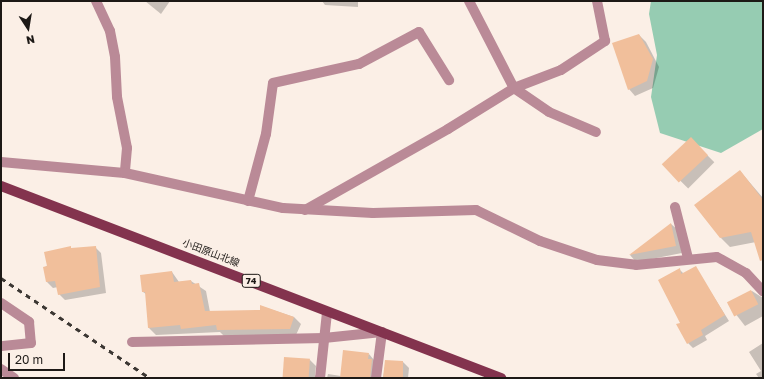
<!DOCTYPE html>
<html>
<head>
<meta charset="utf-8">
<style>
  body { margin:0 }
  #map { position:relative; width:764px; height:379px; overflow:hidden; background:#fbefe6; font-family:"Golos Text","Noto Sans JP",sans-serif }
  div>[style] { position:absolute }
  .green>* { inset:0; background:#96ccb2 }
  .shadow>* { inset:0; background:#0003; transform-origin:0 0 }
  .building>* { inset:0; background:#f1bf9b; transform-origin:0 0 }
  .minor>* { height:10px; margin:-5px; padding:0 5px; transform-origin:5px; border-radius:5px; background:#ba8a97 }
  .major>* { height:10px; margin:-5px; padding:0 5px; transform-origin:5px; border-radius:5px; background:#83334e }
  .rail>* { height:3px; margin-top:-1.5px; transform-origin:0; background:repeating-linear-gradient(90deg,#3c3733 0 5px,transparent 0 10px) }
  span { translate:-50% -50%; white-space:nowrap; text-align:center; line-height:1.15; -webkit-text-stroke:3px #fbefe6; paint-order:stroke }
  .shield-label span { padding:1px 3px; background:#fbefe6; border:1px solid; border-radius:3px; -webkit-text-stroke-width:0 }
  .shield-label { font-size:9px; color:#1d1916; font-weight:700 }
  .street-label { font-size:10px; color:#1d1916 }
  .frame { position:absolute; inset:0; border:2px solid #1d1916; pointer-events:none }
  .north { position:absolute; left:8px; top:8px; width:40px; height:40px; -webkit-text-stroke:3px #fbefe6; paint-order:stroke; rotate:168deg; font-size:11px; font-weight:700; line-height:16px; text-align:center; color:#1d1916 }
  .north::after { content:''; display:block; margin:auto; width:14px; height:18px; background:#1d1916; clip-path:polygon(50% 0,100% 100%,50% 72%,0 100%) }
  .scale { position:absolute; left:8px; top:353px; width:57px; height:18px; box-sizing:border-box; border:2px solid #1d1916; border-top:0; padding-left:5px; font-size:12px; line-height:14px; white-space:nowrap; color:#1d1916; -webkit-text-stroke:3px #fbefe6; paint-order:stroke }
</style>
</head>
<body>
<div id="map">
  <div class="green">
    <div style="clip-path:polygon(651px 1px,763px 1px,763px 129px,721px 153px,660px 133px,651px 97px,657px 55px,649px 14px)"></div>
  </div>
  <div class="shadow">
    <div style="clip-path:polygon(145px 1px,170px 1px,161px 14px)"></div>
    <div style="clip-path:polygon(322px 1px,358px 1px,358px 7px,325px 5px)"></div>
    <div style="clip-path:polygon(639px 35px,646px 42px,659px 67px,653px 88px,635px 96px,629px 89px)"></div>
    <div style="left:691px;top:139px;width:33px;height:37px;rotate:45deg"></div>
    <div style="clip-path:polygon(740px 171px,763px 198px,763px 250px,756px 242px,730px 247px,721px 238px)"></div>
    <div style="clip-path:polygon(671px 224px,678px 230px,682px 253px,636px 262px,630px 255px)"></div>
    <div style="clip-path:polygon(70px 247px,72px 249px,95px 247px,101px 253px,106px 293px,65px 300px,59px 294px,58px 287px,53px 288px,47px 282px,44px 268px)"></div>
    <div style="clip-path:polygon(695px 267px,729px 321px,705px 336px,707px 340px,693px 348px,688px 343px,681px 323px,680px 270px,684px 274px)"></div>
    <div style="clip-path:polygon(172px 272px,179px 282px,191px 281px,206px 291px,210px 312px,261px 311px,261px 306px,294px 317px,301px 324px,296px 335px,224px 336px,220px 332px,156px 335px,149px 328px,146px 294px,143px 292px)"></div>
    <div style="clip-path:polygon(752px 291px,763px 298px,763px 316px,745px 326px,728px 304px)"></div>
    <div style="clip-path:polygon(763px 343px,763px 378px,759px 378px,756px 374px,761px 371px,749px 352px)"></div>
    <div style="clip-path:polygon(369px 354px,374px 360px,376px 378px,327px 378px,328px 374px,341px 376px)"></div>
    <div style="clip-path:polygon(310px 360px,316px 366px,315px 375px,319px 378px,283px 378px)"></div>
    <div style="clip-path:polygon(386px 361px,403px 362px,409px 368px,408px 378px,383px 378px)"></div>
  </div>
  <div class="building">
    <div style="clip-path:polygon(639px 34px,653px 59px,647px 81px,628px 90px,612px 43px)"></div>
    <div style="left:691px;top:137px;width:25px;height:40px;rotate:47deg"></div>
    <div style="clip-path:polygon(740px 170px,763px 200px,763px 260px,760px 261px,751px 232px,720px 238px,694px 205px)"></div>
    <div style="clip-path:polygon(671px 223px,676px 246px,629px 255px)"></div>
    <div style="clip-path:polygon(71px 246px,71px 248px,96px 246px,100px 287px,58px 295px,55px 281px,46px 282px,43px 267px,47px 266px,44px 252px)"></div>
    <div style="clip-path:polygon(696px 266px,725px 315px,701px 330px,703px 335px,687px 344px,676px 324px,680px 323px,658px 280px,680px 268px,681px 274px)"></div>
    <div style="clip-path:polygon(172px 271px,174px 282px,191px 280px,192px 284px,199px 283px,205px 311px,260px 310px,260px 305px,294px 317px,290px 329px,217px 330px,216px 325px,181px 329px,180px 325px,148px 328px,145px 292px,142px 292px,140px 275px)"></div>
    <div style="left:751px;top:290px;width:16px;height:27px;rotate:63deg"></div>
    <div style="clip-path:polygon(343px 350px,369px 353px,368px 359px,372px 359px,370px 378px,340px 378px)"></div>
    <div style="left:284px;top:357px;width:26px;height:21px;rotate:4deg"></div>
    <div style="clip-path:polygon(385px 360px,403px 361px,403px 378px,383px 378px)"></div>
  </div>
  <div class="minor">
    <div style="left:96px;top:1px;width:33px;rotate:65deg"></div>
    <div style="left:110px;top:31px;width:26px;rotate:79deg"></div>
    <div style="left:115px;top:57px;width:40px;rotate:87.1deg"></div>
    <div style="left:117px;top:97px;width:52px;rotate:78.9deg"></div>
    <div style="left:127px;top:148px;width:25px;rotate:95deg"></div>
    <div style="left:469px;top:1px;width:98px;rotate:62.7deg"></div>
    <div style="left:514px;top:88px;width:42px;rotate:34.4deg"></div>
    <div style="left:549px;top:112px;width:51px;rotate:23.1deg"></div>
    <div style="left:1px;top:162px;width:124px;rotate:5.1deg"></div>
    <div style="left:125px;top:173px;width:162px;rotate:12.5deg"></div>
    <div style="left:283px;top:208px;width:90px;rotate:3.2deg"></div>
    <div style="left:373px;top:213px;width:103px;rotate:-1.7deg"></div>
    <div style="left:476px;top:210px;width:71px;rotate:25.8deg"></div>
    <div style="left:540px;top:241px;width:60px;rotate:18.4deg"></div>
    <div style="left:597px;top:260px;width:39px;rotate:7deg"></div>
    <div style="left:636px;top:265px;width:81px;rotate:-5.6deg"></div>
    <div style="left:717px;top:257px;width:33px;rotate:29deg"></div>
    <div style="left:746px;top:273px;width:25px;rotate:47deg"></div>
    <div style="left:248px;top:201px;width:69px;rotate:-75deg"></div>
    <div style="left:266px;top:134px;width:51px;rotate:-82.2deg"></div>
    <div style="left:273px;top:83px;width:88px;rotate:-12.5deg"></div>
    <div style="left:359px;top:64px;width:68px;rotate:-28.1deg"></div>
    <div style="left:419px;top:32px;width:57px;rotate:58deg"></div>
    <div style="left:675px;top:207px;width:53px;rotate:75.7deg"></div>
    <div style="left:305px;top:210px;width:164px;rotate:-29.5deg"></div>
    <div style="left:448px;top:129px;width:78px;rotate:-31.8deg"></div>
    <div style="left:514px;top:88px;width:50px;rotate:-21deg"></div>
    <div style="left:561px;top:70px;width:53px;rotate:-33.4deg"></div>
    <div style="left:605px;top:41px;width:41px;rotate:-101.3deg"></div>
    <div style="left:1px;top:303px;width:34px;rotate:34deg"></div>
    <div style="left:29px;top:322px;width:21px;rotate:85deg"></div>
    <div style="left:31px;top:343px;width:30px;rotate:174deg"></div>
    <div style="left:132px;top:342px;width:192px;rotate:-1.2deg"></div>
    <div style="left:324px;top:338px;width:58px;rotate:-5.9deg"></div>
    <div style="left:382px;top:332px;width:46px;rotate:97.4deg"></div>
    <div style="left:1px;top:369px;width:16px;rotate:35deg"></div>
    <div style="left:320px;top:378px;width:66px;rotate:-83.9deg"></div>
  </div>
  <div class="major">
    <div style="left:1px;top:186px;width:536px;rotate:21.01deg"></div>
  </div>
  <div class="rail">
    <div style="left:1px;top:278px;width:179px;rotate:33.9deg"></div>
  </div>
  <div class="shield-label">
    <span style="left:251px;top:281px">74</span>
  </div>
  <div class="street-label">
    <span style="left:211px;top:253px;rotate:21deg">小田原山北線</span>
  </div>
  <div class="frame"></div>
  <div class="north">N</div>
  <div class="scale">20 m</div>
</div>
</body>
</html>
